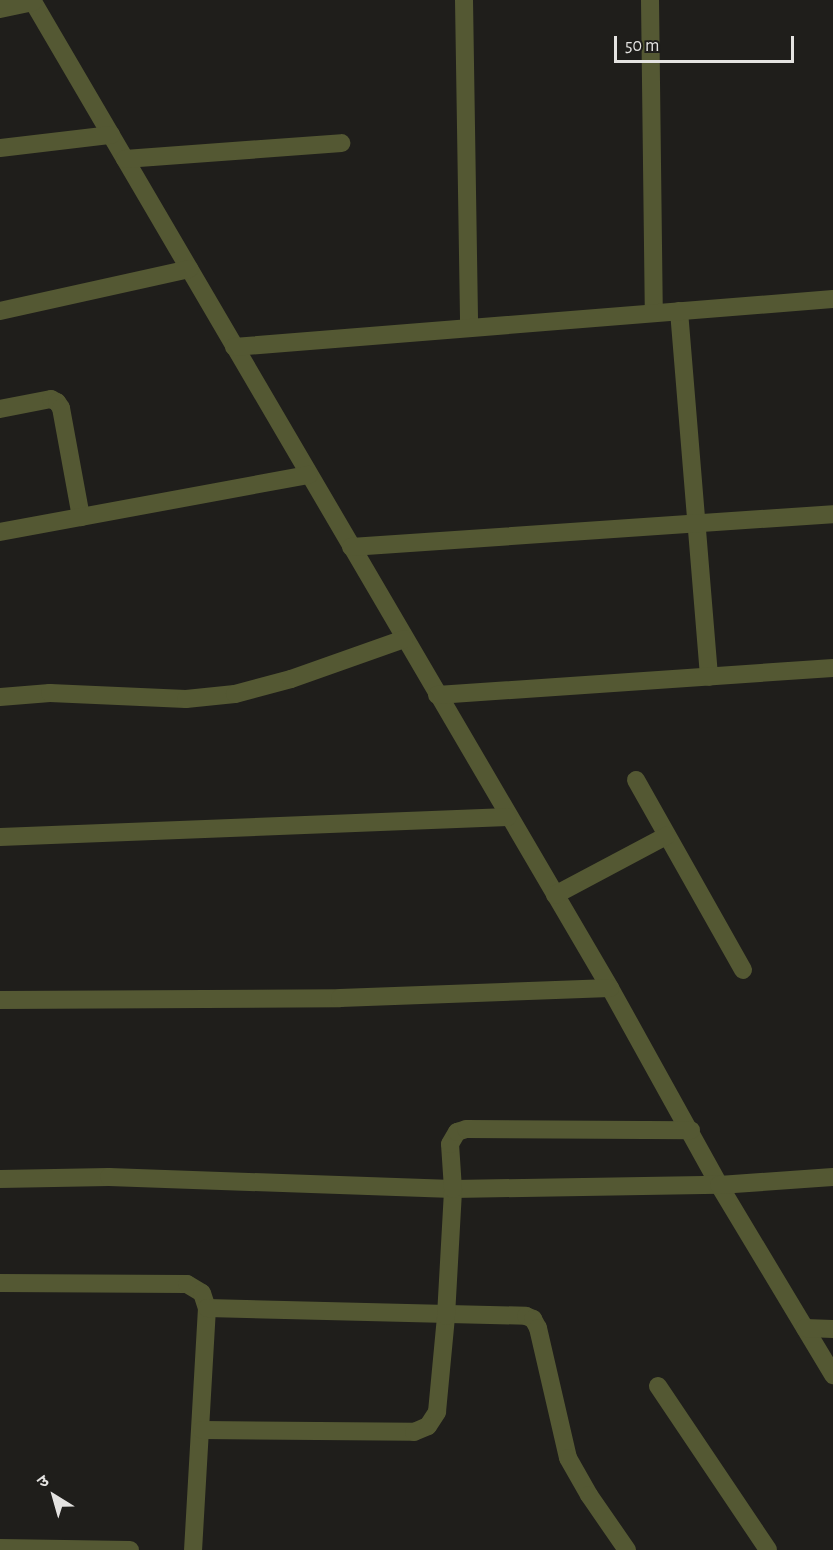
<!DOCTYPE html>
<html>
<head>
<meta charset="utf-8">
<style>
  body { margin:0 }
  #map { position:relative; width:833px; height:1550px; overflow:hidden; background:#1f1e1b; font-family:"Alegreya Sans","Noto Sans Devanagari",sans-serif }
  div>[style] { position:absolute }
  .minor>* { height:18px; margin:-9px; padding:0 9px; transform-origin:9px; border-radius:9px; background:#545833 }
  span { translate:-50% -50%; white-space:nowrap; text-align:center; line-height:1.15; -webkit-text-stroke:4.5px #1f1e1b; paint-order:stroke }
  .north { position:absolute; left:24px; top:1466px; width:60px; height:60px; -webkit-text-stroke:4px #1f1e1b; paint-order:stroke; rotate:323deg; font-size:16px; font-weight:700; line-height:24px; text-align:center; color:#e4e3e1 }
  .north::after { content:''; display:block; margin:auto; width:21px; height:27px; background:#e4e3e1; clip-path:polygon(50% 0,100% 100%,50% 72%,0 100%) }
  .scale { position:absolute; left:614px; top:36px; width:180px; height:27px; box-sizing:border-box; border:3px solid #e4e3e1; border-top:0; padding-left:8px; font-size:18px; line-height:21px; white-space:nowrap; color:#e4e3e1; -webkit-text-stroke:4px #1f1e1b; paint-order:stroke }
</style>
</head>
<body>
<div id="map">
  <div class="minor">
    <div style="left:32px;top:0;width:1145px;rotate:59.67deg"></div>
    <div style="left:610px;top:988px;width:225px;rotate:61deg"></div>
    <div style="left:719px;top:1185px;width:222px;rotate:59deg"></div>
    <div style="left:464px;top:0;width:327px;rotate:89.1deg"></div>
    <div style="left:650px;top:0;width:313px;rotate:89.3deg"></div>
    <div style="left:0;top:9px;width:34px;rotate:-12deg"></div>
    <div style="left:0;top:148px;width:112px;rotate:-6.7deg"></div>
    <div style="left:125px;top:159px;width:217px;rotate:-4.2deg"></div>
    <div style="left:0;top:311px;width:194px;rotate:-12.5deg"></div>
    <div style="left:679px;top:311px;width:367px;rotate:85.3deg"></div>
    <div style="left:234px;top:347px;width:601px;rotate:-4.58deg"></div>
    <div style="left:0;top:409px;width:52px;rotate:-11.1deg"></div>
    <div style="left:51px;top:399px;width:7px;rotate:27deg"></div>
    <div style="left:57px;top:402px;width:7px;rotate:56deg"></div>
    <div style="left:61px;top:408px;width:111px;rotate:79.6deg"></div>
    <div style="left:0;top:532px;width:314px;rotate:-10.5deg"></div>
    <div style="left:351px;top:547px;width:483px;rotate:-3.9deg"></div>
    <div style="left:437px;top:695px;width:397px;rotate:-3.9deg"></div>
    <div style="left:0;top:697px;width:50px;rotate:-4.6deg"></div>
    <div style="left:50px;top:693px;width:136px;rotate:2.5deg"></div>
    <div style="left:186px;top:699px;width:49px;rotate:-5.8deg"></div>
    <div style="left:235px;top:694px;width:58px;rotate:-15deg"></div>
    <div style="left:291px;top:679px;width:120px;rotate:-19.5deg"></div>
    <div style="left:636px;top:780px;width:218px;rotate:60.6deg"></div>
    <div style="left:0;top:837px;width:508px;rotate:-2.25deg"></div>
    <div style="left:555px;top:895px;width:126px;rotate:-28deg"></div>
    <div style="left:0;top:1000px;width:340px;rotate:-0.3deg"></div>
    <div style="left:340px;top:998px;width:270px;rotate:-2.1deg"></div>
    <div style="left:0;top:1179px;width:109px;rotate:-1.1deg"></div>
    <div style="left:109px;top:1177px;width:344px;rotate:2deg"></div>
    <div style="left:453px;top:1189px;width:266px;rotate:-0.9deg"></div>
    <div style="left:719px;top:1185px;width:114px;rotate:-4deg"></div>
    <div style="left:0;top:1283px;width:187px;rotate:0.3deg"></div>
    <div style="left:187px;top:1284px;width:17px;rotate:31deg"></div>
    <div style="left:202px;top:1293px;width:16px;rotate:72deg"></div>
    <div style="left:207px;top:1308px;width:242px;rotate:93.3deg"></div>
    <div style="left:207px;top:1308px;width:319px;rotate:1.4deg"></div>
    <div style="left:526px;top:1316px;width:8px;rotate:23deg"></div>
    <div style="left:533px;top:1319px;width:10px;rotate:61deg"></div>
    <div style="left:538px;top:1328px;width:133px;rotate:77deg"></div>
    <div style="left:568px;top:1458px;width:43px;rotate:60.4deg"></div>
    <div style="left:589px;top:1495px;width:67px;rotate:55.4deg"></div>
    <div style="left:805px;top:1328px;width:28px;rotate:2deg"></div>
    <div style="left:658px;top:1386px;width:197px;rotate:56.1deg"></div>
    <div style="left:202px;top:1430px;width:212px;rotate:0.5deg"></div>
    <div style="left:414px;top:1432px;width:15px;rotate:-23deg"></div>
    <div style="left:428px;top:1426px;width:17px;rotate:-57deg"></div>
    <div style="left:437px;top:1412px;width:96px;rotate:-84.6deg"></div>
    <div style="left:446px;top:1316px;width:127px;rotate:-86.8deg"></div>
    <div style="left:453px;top:1189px;width:45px;rotate:-93.8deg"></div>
    <div style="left:450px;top:1144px;width:14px;rotate:-60deg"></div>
    <div style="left:457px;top:1132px;width:9px;rotate:-18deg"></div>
    <div style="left:466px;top:1129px;width:225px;rotate:0.3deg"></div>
    <div style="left:0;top:1548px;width:130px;rotate:0.9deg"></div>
  </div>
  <div class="north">उ</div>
  <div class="scale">50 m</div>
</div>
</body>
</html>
